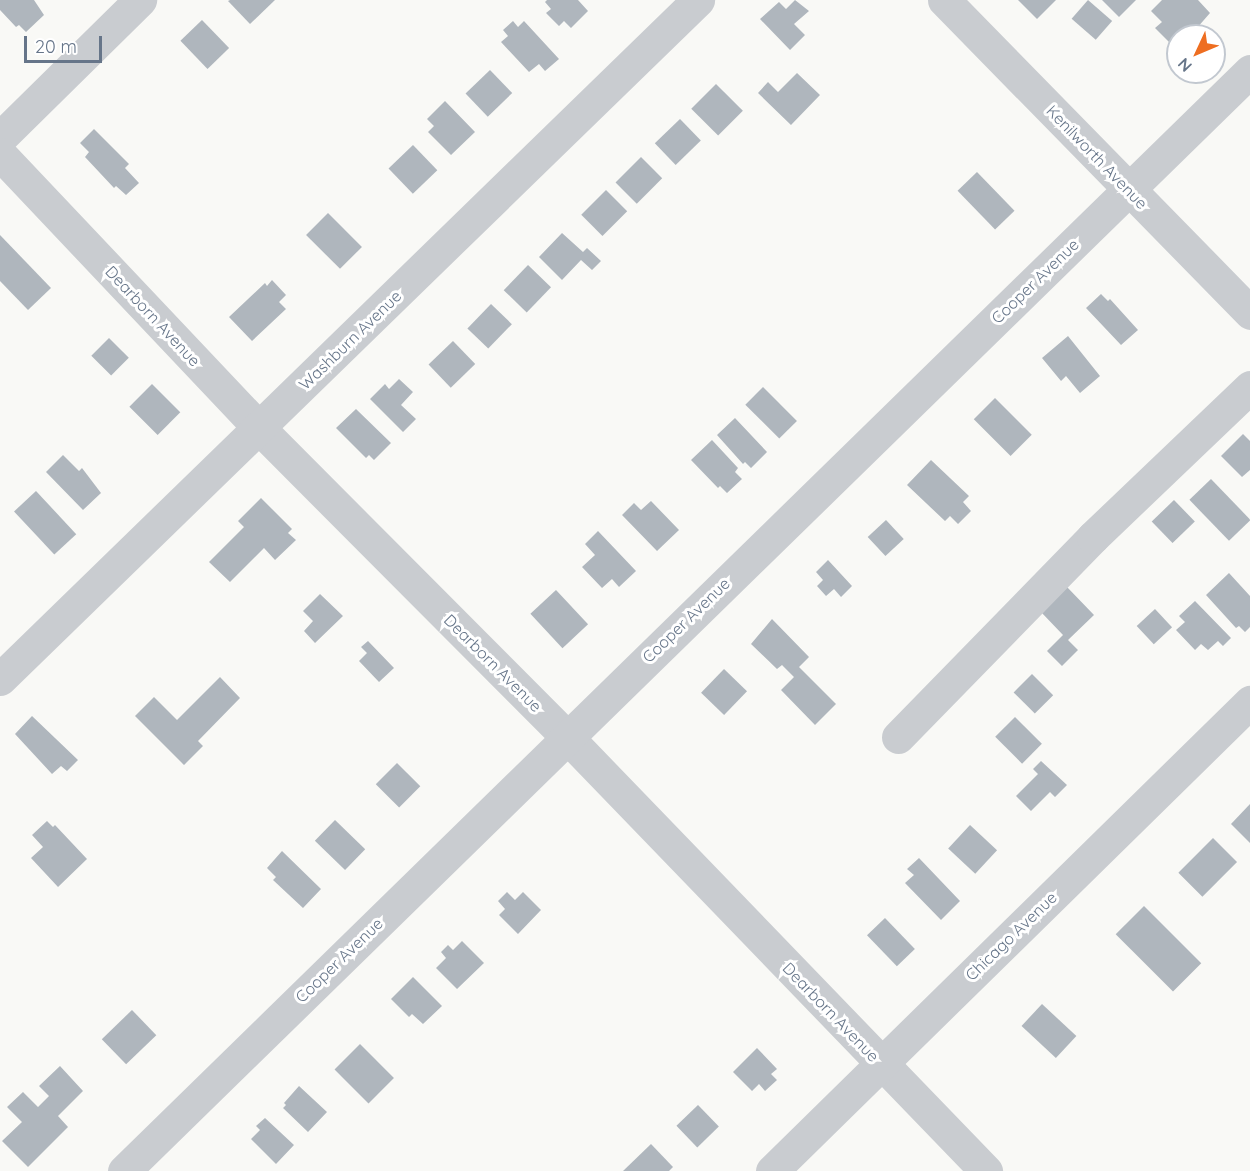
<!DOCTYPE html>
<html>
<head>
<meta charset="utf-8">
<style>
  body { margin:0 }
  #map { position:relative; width:1250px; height:1171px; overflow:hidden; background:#f9f9f6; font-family:Quicksand,sans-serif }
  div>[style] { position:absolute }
  .building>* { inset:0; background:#afb6bd; transform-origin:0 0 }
  .minor>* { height:33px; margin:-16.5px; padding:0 16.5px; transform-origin:16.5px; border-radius:16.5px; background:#c9ccd0 }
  span { translate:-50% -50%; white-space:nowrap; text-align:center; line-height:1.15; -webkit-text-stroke:6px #fff; paint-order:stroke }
  .street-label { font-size:16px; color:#667589 }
  .north { position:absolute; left:1166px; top:24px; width:60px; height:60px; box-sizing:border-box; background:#fff; border:2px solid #c2c8d0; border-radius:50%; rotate:226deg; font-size:16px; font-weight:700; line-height:24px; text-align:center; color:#667589 }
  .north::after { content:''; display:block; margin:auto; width:21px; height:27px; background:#ee6e21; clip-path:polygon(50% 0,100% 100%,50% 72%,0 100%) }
  .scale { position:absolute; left:24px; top:36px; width:78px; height:27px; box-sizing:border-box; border:3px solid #667589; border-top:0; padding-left:8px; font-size:18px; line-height:21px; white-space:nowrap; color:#667589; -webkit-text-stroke:4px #fff; paint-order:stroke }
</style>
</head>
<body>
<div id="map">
  <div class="building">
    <div style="clip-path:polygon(0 0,34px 0,44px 15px,26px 32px,19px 25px,16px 27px,0 10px)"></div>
    <div style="clip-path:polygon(230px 0,275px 0,250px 24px,228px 1px)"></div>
    <div style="clip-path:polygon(547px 0,578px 0,588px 11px,571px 28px,564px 21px,559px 26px,546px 13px,551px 9px,545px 2px)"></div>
    <div style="clip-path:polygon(795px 0,809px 11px,794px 24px,805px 35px,790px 50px,760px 19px,779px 2px,786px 9px)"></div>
    <div style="clip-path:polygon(1018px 0,1056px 0,1037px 19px)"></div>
    <div style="left:1088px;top:0;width:32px;height:25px;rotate:41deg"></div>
    <div style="clip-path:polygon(1102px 0,1136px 0,1119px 17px)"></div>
    <div style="clip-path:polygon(1162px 0,1198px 0,1210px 13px,1190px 36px,1178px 36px,1176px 49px,1155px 28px,1162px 22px,1151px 11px)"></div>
    <div style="left:202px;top:20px;width:39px;height:30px;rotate:46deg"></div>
    <div style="clip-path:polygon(513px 21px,518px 27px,524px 21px,559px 59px,545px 71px,539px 64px,529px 72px,501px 42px,508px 36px,503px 30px)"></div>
    <div style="left:490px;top:70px;width:32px;height:34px;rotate:46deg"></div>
    <div style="clip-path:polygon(797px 73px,820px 95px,791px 125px,758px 93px,768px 82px,778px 92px)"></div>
    <div style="left:716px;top:84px;width:38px;height:35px;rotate:45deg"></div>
    <div style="clip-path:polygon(445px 101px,475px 132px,451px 155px,428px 132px,434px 126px,427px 119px)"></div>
    <div style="left:680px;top:119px;width:30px;height:35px;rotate:46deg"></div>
    <div style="clip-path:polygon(94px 129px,129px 164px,125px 168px,139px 183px,126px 195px,116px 186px,114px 188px,85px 157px,89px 152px,80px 143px)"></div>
    <div style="left:413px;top:145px;width:35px;height:34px;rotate:46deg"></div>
    <div style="left:641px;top:157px;width:30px;height:36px;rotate:45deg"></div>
    <div style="left:977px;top:172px;width:54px;height:27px;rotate:46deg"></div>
    <div style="left:606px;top:190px;width:30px;height:35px;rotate:45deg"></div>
    <div style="left:328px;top:213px;width:48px;height:31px;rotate:45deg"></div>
    <div style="clip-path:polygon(562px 233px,583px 252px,587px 248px,601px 261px,592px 270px,581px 260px,562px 280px,539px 257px)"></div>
    <div style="clip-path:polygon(0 235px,51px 288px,28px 310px,0 281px)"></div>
    <div style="left:528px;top:265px;width:32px;height:35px;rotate:44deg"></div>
    <div style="clip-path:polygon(272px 280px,286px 295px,279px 302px,286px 309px,252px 341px,229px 317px,265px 283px,267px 286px)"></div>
    <div style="clip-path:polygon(1101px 294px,1108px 301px,1110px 299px,1138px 330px,1121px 345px,1086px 308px)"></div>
    <div style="left:491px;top:304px;width:29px;height:34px;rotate:44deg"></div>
    <div style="clip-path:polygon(1068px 336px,1100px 376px,1080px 393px,1066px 376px,1061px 381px,1042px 358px)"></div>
    <div style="left:109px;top:338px;width:28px;height:25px;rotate:45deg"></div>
    <div style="left:453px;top:341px;width:32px;height:34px;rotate:46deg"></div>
    <div style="clip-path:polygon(399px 379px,413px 392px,401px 405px,416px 419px,403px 432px,370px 399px,385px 384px,389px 389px)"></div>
    <div style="left:152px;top:384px;width:40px;height:32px;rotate:45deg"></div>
    <div style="left:763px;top:387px;width:48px;height:25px;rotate:45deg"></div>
    <div style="left:995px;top:398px;width:52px;height:30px;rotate:45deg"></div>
    <div style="clip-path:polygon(356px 409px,391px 443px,374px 460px,369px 455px,366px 458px,336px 428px)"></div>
    <div style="clip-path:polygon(735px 418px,767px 452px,751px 468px,745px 462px,743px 464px,717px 435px)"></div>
    <div style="clip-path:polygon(1243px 434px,1250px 441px,1250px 470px,1242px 477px,1221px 456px)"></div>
    <div style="clip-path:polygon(712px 440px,738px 468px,735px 472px,742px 479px,727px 493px,720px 486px,718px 488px,691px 460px)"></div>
    <div style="clip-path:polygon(63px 455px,79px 471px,82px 468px,101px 493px,83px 510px,46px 472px)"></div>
    <div style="clip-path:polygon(931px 460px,969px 496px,963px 502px,971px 511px,958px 524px,950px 516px,945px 521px,907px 485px)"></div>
    <div style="left:1211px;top:479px;width:57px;height:30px;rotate:46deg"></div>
    <div style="left:36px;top:491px;width:59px;height:30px;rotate:47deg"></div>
    <div style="clip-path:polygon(261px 498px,292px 529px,288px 533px,296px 540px,275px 560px,264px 548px,230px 582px,209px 562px,244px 527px,238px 521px)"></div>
    <div style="left:1174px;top:500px;width:30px;height:31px;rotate:46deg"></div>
    <div style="clip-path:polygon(651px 501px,679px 530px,657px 551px,622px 515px,634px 503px,641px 510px)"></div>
    <div style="left:886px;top:520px;width:26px;height:25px;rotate:47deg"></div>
    <div style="clip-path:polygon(598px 531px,636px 571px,619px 587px,612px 579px,602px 588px,582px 567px,595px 555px,585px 544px)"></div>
    <div style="clip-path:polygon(828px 560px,852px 586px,841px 597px,834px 589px,826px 596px,817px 586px,823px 580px,816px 572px)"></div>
    <div style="clip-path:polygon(1229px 573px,1250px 596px,1250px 627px,1245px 632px,1239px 626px,1236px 628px,1206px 595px)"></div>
    <div style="clip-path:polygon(1067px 587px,1094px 615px,1068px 640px,1078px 650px,1062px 666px,1047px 651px,1063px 635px,1041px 612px)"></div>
    <div style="left:556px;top:590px;width:47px;height:35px;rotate:47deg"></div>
    <div style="clip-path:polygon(320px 594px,343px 616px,315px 643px,304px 631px,313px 621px,303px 611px)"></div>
    <div style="clip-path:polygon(1195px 601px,1231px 638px,1223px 646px,1218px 641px,1208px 650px,1201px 644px,1195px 650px,1176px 630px,1185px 622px,1179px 616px)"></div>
    <div style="left:1155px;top:609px;width:25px;height:25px;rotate:47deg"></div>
    <div style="clip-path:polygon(772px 619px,809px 657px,799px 667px,836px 704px,815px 725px,781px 690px,794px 677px,782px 665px,777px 669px,751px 644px)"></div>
    <div style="clip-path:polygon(368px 641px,394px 668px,379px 682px,359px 661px,367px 653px,361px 647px)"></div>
    <div style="left:724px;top:669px;width:32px;height:33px;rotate:44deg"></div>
    <div style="left:1032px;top:674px;width:30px;height:26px;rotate:45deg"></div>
    <div style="clip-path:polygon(220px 677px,240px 698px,198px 741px,203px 746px,184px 765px,135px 716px,154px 697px,177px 720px)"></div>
    <div style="clip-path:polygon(32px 716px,78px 760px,67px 771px,61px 766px,52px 774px,15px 734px)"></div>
    <div style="left:1015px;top:717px;width:38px;height:28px;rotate:45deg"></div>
    <div style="clip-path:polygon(1041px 761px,1067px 785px,1055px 797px,1050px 792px,1031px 811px,1016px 796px,1038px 774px,1033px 769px)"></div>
    <div style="left:397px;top:763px;width:33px;height:30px;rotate:45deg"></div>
    <div style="clip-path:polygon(1250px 804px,1250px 843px,1231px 824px)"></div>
    <div style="left:335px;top:820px;width:42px;height:29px;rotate:44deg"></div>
    <div style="clip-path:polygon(47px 821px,53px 827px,55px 825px,87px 859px,58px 887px,31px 858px,43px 847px,32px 835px)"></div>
    <div style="left:970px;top:825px;width:37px;height:32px;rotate:43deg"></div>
    <div style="left:1213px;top:838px;width:34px;height:49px;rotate:45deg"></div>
    <div style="clip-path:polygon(282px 851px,321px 889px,303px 908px,273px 880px,276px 877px,267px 868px)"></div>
    <div style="clip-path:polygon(919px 858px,960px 901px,941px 920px,905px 883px,914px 875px,907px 869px)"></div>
    <div style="clip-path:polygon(507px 892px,515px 900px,523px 892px,541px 910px,518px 934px,499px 915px,505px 909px,498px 901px)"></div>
    <div style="left:1144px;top:906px;width:81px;height:40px;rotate:45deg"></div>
    <div style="left:885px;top:918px;width:43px;height:25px;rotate:46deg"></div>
    <div style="clip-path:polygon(462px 941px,484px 963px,457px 989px,436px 968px,446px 958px,441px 952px,448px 945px,453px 950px)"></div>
    <div style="clip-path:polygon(413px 977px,442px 1006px,423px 1024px,412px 1014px,409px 1017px,391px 999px)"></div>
    <div style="left:1042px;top:1004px;width:47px;height:30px;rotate:43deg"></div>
    <div style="left:132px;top:1010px;width:35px;height:42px;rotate:46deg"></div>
    <div style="left:360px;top:1044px;width:48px;height:36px;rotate:45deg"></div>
    <div style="clip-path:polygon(757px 1048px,777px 1069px,771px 1074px,777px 1080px,765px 1091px,759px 1084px,752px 1091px,733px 1072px)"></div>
    <div style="clip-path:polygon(60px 1066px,83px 1091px,58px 1116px,68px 1127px,28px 1167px,2px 1141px,22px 1122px,7px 1107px,23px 1092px,38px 1107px,49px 1096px,39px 1086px)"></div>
    <div style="clip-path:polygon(299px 1086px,327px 1112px,308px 1132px,283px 1108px,286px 1105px,284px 1103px)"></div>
    <div style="left:698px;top:1105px;width:30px;height:30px;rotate:46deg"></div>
    <div style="clip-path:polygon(265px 1118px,294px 1145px,276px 1164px,251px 1139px,260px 1130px,256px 1126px)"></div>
    <div style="clip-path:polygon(651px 1144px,673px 1167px,669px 1171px,623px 1171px)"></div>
  </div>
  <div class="minor">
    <div style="left:944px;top:0;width:438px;rotate:45.6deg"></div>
    <div style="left:0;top:138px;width:197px;rotate:-44.6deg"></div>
    <div style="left:0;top:154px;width:377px;rotate:46.6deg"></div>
    <div style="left:259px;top:428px;width:435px;rotate:45.1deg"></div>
    <div style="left:566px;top:736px;width:605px;rotate:46.01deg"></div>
    <div style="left:0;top:679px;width:974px;rotate:-44.21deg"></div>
    <div style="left:898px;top:737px;width:279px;rotate:-45.7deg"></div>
    <div style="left:1093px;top:537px;width:217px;rotate:-43.7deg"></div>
    <div style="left:124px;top:1171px;width:1574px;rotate:-44.33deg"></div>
    <div style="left:772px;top:1171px;width:670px;rotate:-44.46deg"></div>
  </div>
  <div class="street-label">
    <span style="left:1097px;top:157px;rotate:46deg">Kenilworth Avenue</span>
    <span style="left:1035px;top:281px;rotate:-44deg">Cooper Avenue</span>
    <span style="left:153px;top:316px;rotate:47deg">Dearborn Avenue</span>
    <span style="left:350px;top:340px;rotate:-44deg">Washburn Avenue</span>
    <span style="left:686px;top:620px;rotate:-44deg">Cooper Avenue</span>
    <span style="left:493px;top:663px;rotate:45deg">Dearborn Avenue</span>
    <span style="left:1011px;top:936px;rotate:-44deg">Chicago Avenue</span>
    <span style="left:339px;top:960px;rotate:-44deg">Cooper Avenue</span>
    <span style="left:831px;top:1012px;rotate:46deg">Dearborn Avenue</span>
  </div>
  <div class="north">N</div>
  <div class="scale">20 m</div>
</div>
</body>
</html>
